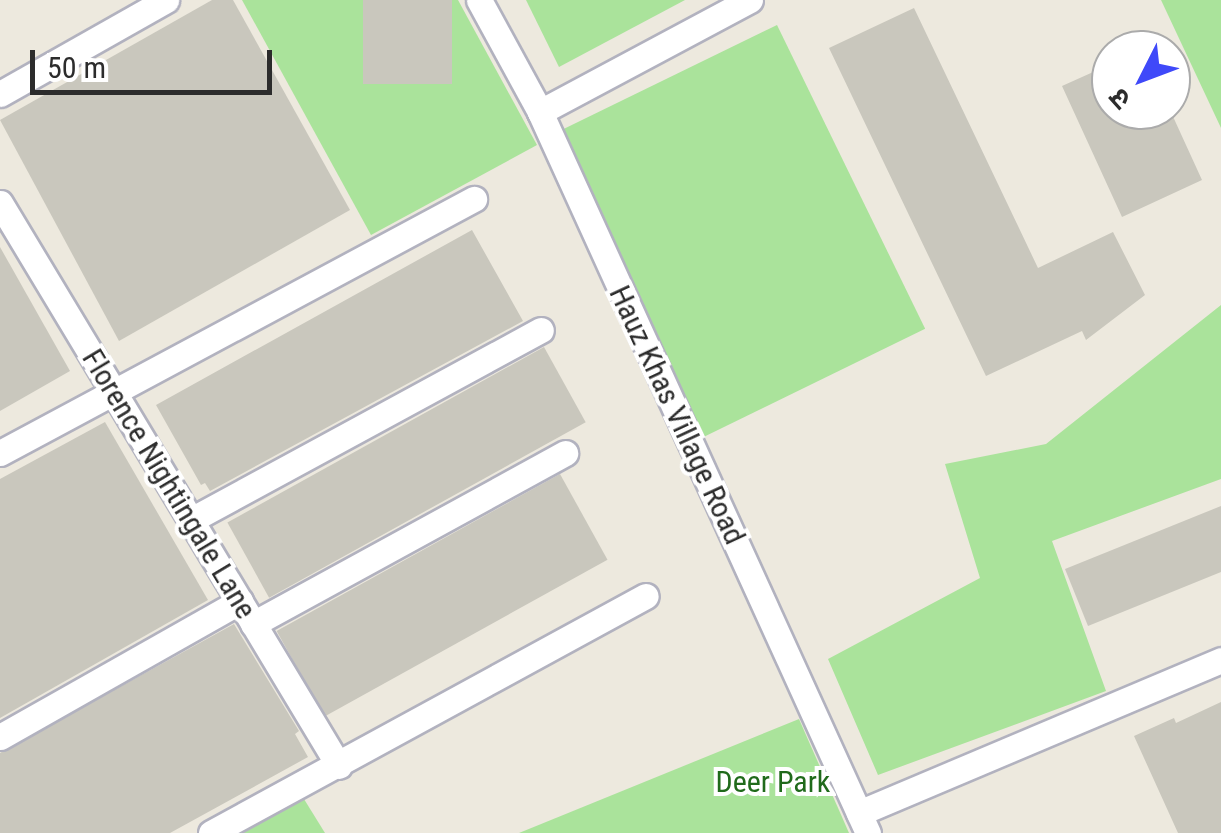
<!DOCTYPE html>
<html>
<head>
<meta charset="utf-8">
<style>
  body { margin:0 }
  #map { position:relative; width:1221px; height:833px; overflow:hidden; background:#ede9de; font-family:"Roboto Condensed","Noto Sans Devanagari",sans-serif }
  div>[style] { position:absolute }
  .green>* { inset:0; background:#aae39b; transform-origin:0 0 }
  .building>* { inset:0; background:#c9c7bd; transform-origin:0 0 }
  .roads { filter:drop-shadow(2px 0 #b2b2bf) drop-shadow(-2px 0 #b2b2bf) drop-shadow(0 2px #b2b2bf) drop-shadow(0 -2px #b2b2bf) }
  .street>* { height:25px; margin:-12.5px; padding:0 12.5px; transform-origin:12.5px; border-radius:12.5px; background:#fff }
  span { translate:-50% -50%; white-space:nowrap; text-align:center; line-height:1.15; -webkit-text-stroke:8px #fff; paint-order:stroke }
  .street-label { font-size:30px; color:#2c2c2c }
  .park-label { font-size:30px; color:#206a1b }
  .north { position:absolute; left:1091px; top:30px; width:100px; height:100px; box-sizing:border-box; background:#fff; border:2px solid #ababab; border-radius:50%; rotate:228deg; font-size:28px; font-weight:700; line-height:40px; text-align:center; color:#2c2c2c }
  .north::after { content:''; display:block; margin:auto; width:35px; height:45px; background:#3f49f9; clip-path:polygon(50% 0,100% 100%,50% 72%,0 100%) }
  .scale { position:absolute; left:30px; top:50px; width:242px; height:45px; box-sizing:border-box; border:5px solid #2c2c2c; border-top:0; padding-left:12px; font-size:30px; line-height:35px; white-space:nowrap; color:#2c2c2c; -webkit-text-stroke:8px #fff; paint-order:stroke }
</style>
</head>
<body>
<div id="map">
  <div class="green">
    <div style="clip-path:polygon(242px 0,458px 0,537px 145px,371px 235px)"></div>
    <div style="clip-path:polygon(526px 0,685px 0,559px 67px)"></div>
    <div style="clip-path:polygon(1161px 0,1221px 0,1221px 128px)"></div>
    <div style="left:777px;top:25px;width:338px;height:246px;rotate:64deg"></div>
    <div style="clip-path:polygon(1221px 305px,1221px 479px,1052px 541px,1106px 691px,878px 775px,828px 659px,980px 578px,945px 464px,1046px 444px)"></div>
    <div style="clip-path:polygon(799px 719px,849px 833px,519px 833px)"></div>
    <div style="clip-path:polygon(299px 791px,325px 833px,223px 833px)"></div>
  </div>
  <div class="building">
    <div style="clip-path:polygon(212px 0,233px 0,350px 210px,119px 341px,0 120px)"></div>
    <div style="left:363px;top:0;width:89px;height:84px"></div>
    <div style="clip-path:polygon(914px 8px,1038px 268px,1113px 232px,1145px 295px,1086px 340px,1082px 331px,986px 376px,829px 48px)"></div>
    <div style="clip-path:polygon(1111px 64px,1111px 110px,1170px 110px,1202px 180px,1122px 217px,1062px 86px)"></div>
    <div style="clip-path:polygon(472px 230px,523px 321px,210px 491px,205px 483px,201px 485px,156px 405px)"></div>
    <div style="clip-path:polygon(0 247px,70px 371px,0 411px)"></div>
    <div style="left:544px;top:347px;width:86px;height:362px;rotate:61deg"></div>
    <div style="clip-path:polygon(105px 422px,208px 600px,0 718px,0 479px)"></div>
    <div style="left:560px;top:474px;width:98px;height:324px;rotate:61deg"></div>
    <div style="clip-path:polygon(1221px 506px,1221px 572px,1088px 626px,1065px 569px)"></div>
    <div style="clip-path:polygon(234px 624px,299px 731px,295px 734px,308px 757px,170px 833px,0 833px,0 753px)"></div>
    <div style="clip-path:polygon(1221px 702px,1221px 833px,1178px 833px,1134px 736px,1174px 718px,1176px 723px)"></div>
  </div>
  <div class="roads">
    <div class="street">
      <div style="left:479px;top:0;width:128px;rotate:61.4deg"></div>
      <div style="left:540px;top:112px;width:792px;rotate:65.54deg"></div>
      <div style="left:0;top:94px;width:191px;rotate:-29.5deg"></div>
      <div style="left:540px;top:112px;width:238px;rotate:-28.1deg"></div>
      <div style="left:0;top:203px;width:657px;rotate:58.95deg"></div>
      <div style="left:0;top:453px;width:538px;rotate:-28.19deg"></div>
      <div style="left:191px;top:520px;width:398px;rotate:-28.5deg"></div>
      <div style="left:253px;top:624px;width:356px;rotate:-28.7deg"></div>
      <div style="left:0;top:737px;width:276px;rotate:-29.5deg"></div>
      <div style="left:859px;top:813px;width:393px;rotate:-22.9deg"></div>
      <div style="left:211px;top:833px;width:495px;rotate:-28.6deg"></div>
    </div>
  </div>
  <div class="street-label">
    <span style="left:677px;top:415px;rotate:65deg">Hauz Khas Village Road</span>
    <span style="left:169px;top:484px;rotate:59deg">Florence Nightingale Lane</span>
  </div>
  <div class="park-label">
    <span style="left:773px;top:782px">Deer Park</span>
  </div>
  <div class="north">उ</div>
  <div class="scale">50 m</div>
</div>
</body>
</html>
